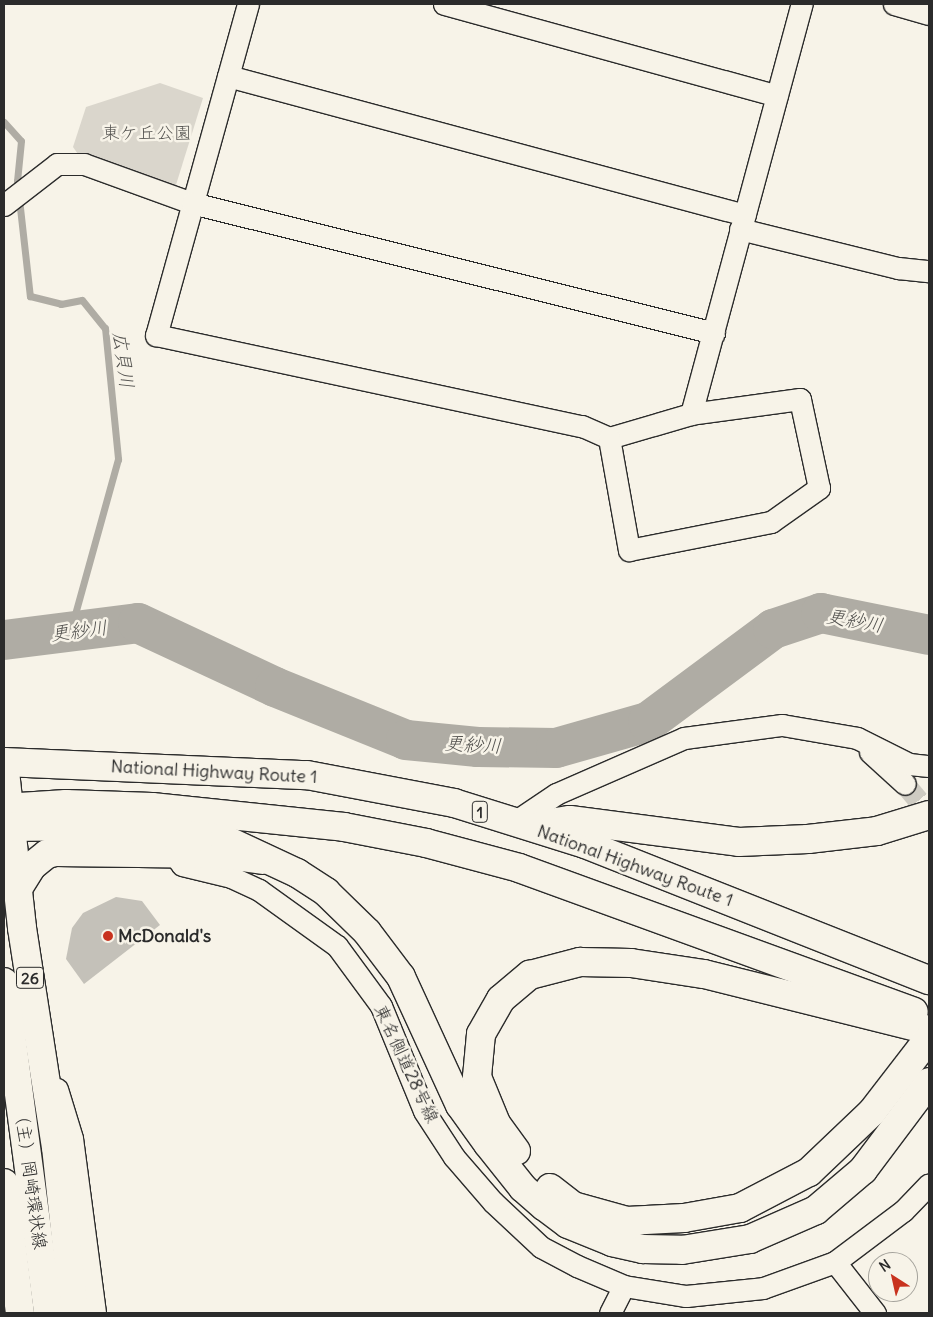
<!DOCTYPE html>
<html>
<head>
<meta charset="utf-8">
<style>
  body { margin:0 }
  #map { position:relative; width:933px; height:1317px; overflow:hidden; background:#f7f3e8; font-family:Delius,"Klee One",sans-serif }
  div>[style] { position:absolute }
  .green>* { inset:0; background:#dad6cc }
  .stream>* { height:7px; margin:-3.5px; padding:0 3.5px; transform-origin:3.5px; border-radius:3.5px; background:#afaca4 }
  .river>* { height:40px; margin:-20px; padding:0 20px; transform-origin:20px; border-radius:20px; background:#afaca4 }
  .building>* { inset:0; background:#c4c1b9 }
  .street-tunnel>* { height:21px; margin-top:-10.5px; transform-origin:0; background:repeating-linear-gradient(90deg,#cecbc2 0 21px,transparent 0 32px) }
  .roads { filter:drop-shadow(1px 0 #2b2b2b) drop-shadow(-1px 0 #2b2b2b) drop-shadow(0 1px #2b2b2b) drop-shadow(0 -1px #2b2b2b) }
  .street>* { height:21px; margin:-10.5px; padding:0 10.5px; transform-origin:10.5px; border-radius:10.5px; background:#f7f3e8 }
  .secondary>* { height:28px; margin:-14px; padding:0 14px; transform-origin:14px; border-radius:14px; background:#f7f3e8 }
  .primary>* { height:28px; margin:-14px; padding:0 14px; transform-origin:14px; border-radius:14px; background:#f7f3e8 }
  .highway>* { height:28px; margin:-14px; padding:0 14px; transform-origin:14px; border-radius:14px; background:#f7f3e8 }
  .dots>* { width:14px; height:14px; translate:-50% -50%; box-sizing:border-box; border:2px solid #f7f3e8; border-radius:50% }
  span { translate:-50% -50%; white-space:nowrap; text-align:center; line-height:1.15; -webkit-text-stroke:5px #f7f3e8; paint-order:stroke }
  .shield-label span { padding:1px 4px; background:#f7f3e8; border:1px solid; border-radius:4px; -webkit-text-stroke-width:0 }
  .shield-label { font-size:16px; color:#2b2b2b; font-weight:700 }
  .park-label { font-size:18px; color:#575653 }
  .street-label { font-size:18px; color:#2b2b2b }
  .poi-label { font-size:18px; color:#2b2b2b; font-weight:700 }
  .left { translate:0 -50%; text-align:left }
  .water-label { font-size:19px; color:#53524f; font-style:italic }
  .frame { position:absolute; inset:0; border:5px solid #2b2b2b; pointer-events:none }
  .north { position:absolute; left:868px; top:1252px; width:50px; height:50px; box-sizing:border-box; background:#f7f3e8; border:1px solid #a5a39c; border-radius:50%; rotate:325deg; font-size:14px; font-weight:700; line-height:20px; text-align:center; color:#2b2b2b }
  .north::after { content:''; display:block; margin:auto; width:18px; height:22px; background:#c8321e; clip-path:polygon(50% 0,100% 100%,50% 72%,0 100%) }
</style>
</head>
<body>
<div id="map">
  <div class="green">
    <div style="clip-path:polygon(160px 83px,203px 98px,175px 188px,80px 157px,73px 147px,86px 107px)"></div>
  </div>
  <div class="stream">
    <div style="left:4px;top:122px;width:25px;rotate:48deg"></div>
    <div style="left:21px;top:141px;width:40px;rotate:95.7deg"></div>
    <div style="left:17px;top:181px;width:116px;rotate:83.6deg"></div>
    <div style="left:30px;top:296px;width:32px;rotate:14deg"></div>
    <div style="left:61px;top:304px;width:21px;rotate:-11deg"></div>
    <div style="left:82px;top:300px;width:36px;rotate:51deg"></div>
    <div style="left:105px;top:328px;width:132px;rotate:84.3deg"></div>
    <div style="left:118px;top:459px;width:176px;rotate:105.5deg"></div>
  </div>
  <div class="river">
    <div style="left:4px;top:640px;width:135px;rotate:-7.2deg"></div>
    <div style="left:138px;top:623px;width:151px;rotate:25deg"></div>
    <div style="left:275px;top:687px;width:141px;rotate:22deg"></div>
    <div style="left:406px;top:740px;width:72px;rotate:5.6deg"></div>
    <div style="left:478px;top:747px;width:78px;rotate:0.7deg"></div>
    <div style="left:556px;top:748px;width:96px;rotate:-15.8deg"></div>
    <div style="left:648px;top:722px;width:156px;rotate:-36.6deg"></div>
    <div style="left:773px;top:629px;width:51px;rotate:-18.4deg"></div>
    <div style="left:821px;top:613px;width:110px;rotate:11.5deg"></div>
  </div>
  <div class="building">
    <div style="clip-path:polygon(116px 897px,142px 901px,160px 925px,84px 984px,66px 959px,72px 928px,83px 913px)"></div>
  </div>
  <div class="street-tunnel">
    <div style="left:905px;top:784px;width:38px;rotate:50deg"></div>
  </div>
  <div class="roads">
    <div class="street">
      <div style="left:248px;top:4px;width:344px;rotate:105.5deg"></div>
      <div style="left:156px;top:335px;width:436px;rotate:12.1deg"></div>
      <div style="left:582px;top:426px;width:30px;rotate:24deg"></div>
      <div style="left:609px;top:438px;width:85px;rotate:-16.3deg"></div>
      <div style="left:691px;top:414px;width:425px;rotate:-74.9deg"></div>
      <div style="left:444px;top:4px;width:345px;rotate:15.4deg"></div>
      <div style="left:894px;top:4px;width:36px;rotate:16deg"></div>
      <div style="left:228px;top:76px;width:535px;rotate:15.05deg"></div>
      <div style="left:4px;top:205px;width:67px;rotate:-37.7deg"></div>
      <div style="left:57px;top:164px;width:27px"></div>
      <div style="left:84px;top:164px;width:115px;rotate:19.9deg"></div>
      <div style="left:192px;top:203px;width:538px;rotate:13.98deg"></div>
      <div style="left:740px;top:229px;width:163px;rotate:13.9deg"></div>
      <div style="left:898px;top:268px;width:31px;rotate:6deg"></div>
      <div style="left:609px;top:438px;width:114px;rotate:79.9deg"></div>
      <div style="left:629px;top:550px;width:145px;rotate:-11.2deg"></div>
      <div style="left:771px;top:522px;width:59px;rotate:-35.3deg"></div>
      <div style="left:819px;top:488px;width:91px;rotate:-102.1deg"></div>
      <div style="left:800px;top:399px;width:110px;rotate:172.2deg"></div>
      <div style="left:870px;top:752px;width:47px;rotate:42.4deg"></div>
      <div style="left:513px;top:823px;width:52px;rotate:-34deg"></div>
      <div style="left:556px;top:794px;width:140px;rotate:-23.6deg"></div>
      <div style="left:684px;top:738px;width:99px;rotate:-7.6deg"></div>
      <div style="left:782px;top:725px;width:76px;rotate:9.8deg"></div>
      <div style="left:857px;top:738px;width:58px;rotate:26.6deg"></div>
      <div style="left:909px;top:764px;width:20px;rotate:6deg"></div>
      <div style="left:172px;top:852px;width:16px;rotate:52deg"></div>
      <div style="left:182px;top:865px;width:50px;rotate:13.8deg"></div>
      <div style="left:231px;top:877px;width:31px;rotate:25deg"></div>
      <div style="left:259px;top:890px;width:96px;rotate:35.7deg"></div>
      <div style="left:337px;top:946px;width:74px;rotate:53.7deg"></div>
      <div style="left:381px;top:1006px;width:113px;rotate:67.7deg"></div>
      <div style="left:424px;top:1111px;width:55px;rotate:56.9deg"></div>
      <div style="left:454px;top:1157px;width:60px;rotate:49.1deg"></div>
      <div style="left:493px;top:1202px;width:66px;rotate:43.2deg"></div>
      <div style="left:541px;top:1247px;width:41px;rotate:27.8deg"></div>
      <div style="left:577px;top:1266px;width:51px;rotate:23.1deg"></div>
      <div style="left:624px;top:1286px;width:63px;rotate:9.2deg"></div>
      <div style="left:686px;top:1296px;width:77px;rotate:-5.9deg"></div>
      <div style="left:763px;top:1288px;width:77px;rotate:-19.9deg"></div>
      <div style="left:835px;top:1262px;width:85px;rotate:-36.9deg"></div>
      <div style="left:903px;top:1211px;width:37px;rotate:-46deg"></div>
      <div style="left:57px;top:1089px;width:51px;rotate:73deg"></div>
      <div style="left:72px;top:1138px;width:177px;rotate:82.5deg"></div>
      <div style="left:835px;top:1262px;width:65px;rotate:51.9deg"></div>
      <div style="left:610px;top:1313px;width:30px;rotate:-63deg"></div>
    </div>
    <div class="secondary">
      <div style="left:17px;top:890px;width:28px;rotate:-58deg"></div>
      <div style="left:32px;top:866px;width:19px;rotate:-39deg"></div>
      <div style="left:47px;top:854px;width:9px;rotate:-13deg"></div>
      <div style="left:56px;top:852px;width:164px;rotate:0.7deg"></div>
      <div style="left:220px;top:854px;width:43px;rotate:7.9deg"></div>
    </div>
    <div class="primary">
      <div style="left:4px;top:762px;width:167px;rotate:83.8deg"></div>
      <div style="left:22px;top:928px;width:222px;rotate:81.2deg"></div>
      <div style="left:56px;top:1147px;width:167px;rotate:83.8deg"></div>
      <div style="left:4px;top:982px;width:334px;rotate:82.4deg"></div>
      <div style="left:4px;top:1183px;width:131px;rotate:83deg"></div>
    </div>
    <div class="highway">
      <div style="left:4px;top:762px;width:303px;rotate:2.5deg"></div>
      <div style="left:307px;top:775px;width:150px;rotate:10.8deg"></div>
      <div style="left:454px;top:803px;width:137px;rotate:17.4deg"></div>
      <div style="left:585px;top:844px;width:370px;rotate:21.6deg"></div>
      <div style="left:4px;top:808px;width:62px;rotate:-3.7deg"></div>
      <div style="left:66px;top:804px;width:86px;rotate:2deg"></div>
      <div style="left:152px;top:807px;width:193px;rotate:5.9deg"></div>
      <div style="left:344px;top:827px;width:84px;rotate:11deg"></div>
      <div style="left:426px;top:843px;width:96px;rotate:15deg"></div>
      <div style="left:519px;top:868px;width:420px;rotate:20deg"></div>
      <div style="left:544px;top:824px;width:26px;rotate:-9deg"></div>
      <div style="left:570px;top:820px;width:170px;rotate:7.4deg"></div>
      <div style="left:739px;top:842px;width:69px;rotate:-2.5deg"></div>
      <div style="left:808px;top:839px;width:69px;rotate:-6.6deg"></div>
      <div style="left:877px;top:831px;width:54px;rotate:-17.1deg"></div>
      <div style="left:4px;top:827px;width:107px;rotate:-0.5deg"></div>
      <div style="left:111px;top:826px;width:114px;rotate:6.6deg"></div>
      <div style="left:224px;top:839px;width:81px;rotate:25deg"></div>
      <div style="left:297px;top:873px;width:35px;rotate:33deg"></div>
      <div style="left:326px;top:892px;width:57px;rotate:44.3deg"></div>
      <div style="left:367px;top:932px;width:56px;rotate:52.9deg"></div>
      <div style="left:401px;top:977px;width:141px;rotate:65.3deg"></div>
      <div style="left:460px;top:1105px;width:48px;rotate:54.3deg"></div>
      <div style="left:488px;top:1144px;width:56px;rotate:51.5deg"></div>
      <div style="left:523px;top:1188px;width:28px;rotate:41deg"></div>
      <div style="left:544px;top:1206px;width:30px;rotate:37deg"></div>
      <div style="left:568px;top:1224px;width:48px;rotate:22.2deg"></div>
      <div style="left:612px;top:1242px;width:32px;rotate:13deg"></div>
      <div style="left:643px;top:1249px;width:39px;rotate:1deg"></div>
      <div style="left:682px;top:1250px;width:69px;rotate:-9.2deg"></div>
      <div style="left:750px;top:1239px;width:72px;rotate:-23.7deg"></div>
      <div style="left:816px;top:1210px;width:62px;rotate:-40.4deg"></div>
      <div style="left:863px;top:1170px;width:110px;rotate:-53.1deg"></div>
      <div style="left:516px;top:1151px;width:34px;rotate:-126deg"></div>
      <div style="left:496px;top:1123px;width:50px;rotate:-112.4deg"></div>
      <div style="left:477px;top:1077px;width:43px;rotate:-84.7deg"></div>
      <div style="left:481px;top:1034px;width:40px;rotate:-60.3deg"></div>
      <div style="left:501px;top:999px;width:38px;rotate:-40deg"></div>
      <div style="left:530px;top:975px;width:52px;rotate:-14.6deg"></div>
      <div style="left:580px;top:962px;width:51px;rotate:1.1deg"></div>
      <div style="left:631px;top:963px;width:74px;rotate:8.6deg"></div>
      <div style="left:704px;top:974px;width:232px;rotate:14deg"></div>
      <div style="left:550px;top:1188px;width:29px;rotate:38deg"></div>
      <div style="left:573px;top:1206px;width:56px;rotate:15.5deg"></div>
      <div style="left:627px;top:1221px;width:57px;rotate:-3deg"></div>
      <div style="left:684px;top:1218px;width:57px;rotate:-10.1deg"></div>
      <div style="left:740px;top:1208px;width:78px;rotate:-27.6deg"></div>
      <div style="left:809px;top:1172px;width:87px;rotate:-43.6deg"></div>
      <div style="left:872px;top:1112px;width:93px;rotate:-52.4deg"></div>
    </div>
  </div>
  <div class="dots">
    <div style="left:108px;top:936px;background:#c8321e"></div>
  </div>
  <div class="shield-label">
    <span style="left:480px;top:812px">1</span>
    <span style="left:30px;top:978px">26</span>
  </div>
  <div class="park-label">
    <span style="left:147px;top:133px">東ケ丘公園</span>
  </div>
  <div class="street-label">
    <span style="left:214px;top:772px;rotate:3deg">National Highway Route 1</span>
    <span style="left:635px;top:866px;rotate:20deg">National Highway Route 1</span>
    <span style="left:406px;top:1064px;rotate:65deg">東名側道28号線</span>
    <span style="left:30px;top:1178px;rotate:82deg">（主）岡崎環状線</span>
  </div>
  <div class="poi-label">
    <span class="left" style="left:118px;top:936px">McDonald's</span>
  </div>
  <div class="water-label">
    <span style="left:123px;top:360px;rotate:82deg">広貝川</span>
    <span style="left:855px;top:621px;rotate:10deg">更紗川</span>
    <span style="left:79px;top:631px;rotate:-7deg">更紗川</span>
    <span style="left:473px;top:745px;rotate:3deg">更紗川</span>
  </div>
  <div class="frame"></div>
  <div class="north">N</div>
</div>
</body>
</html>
